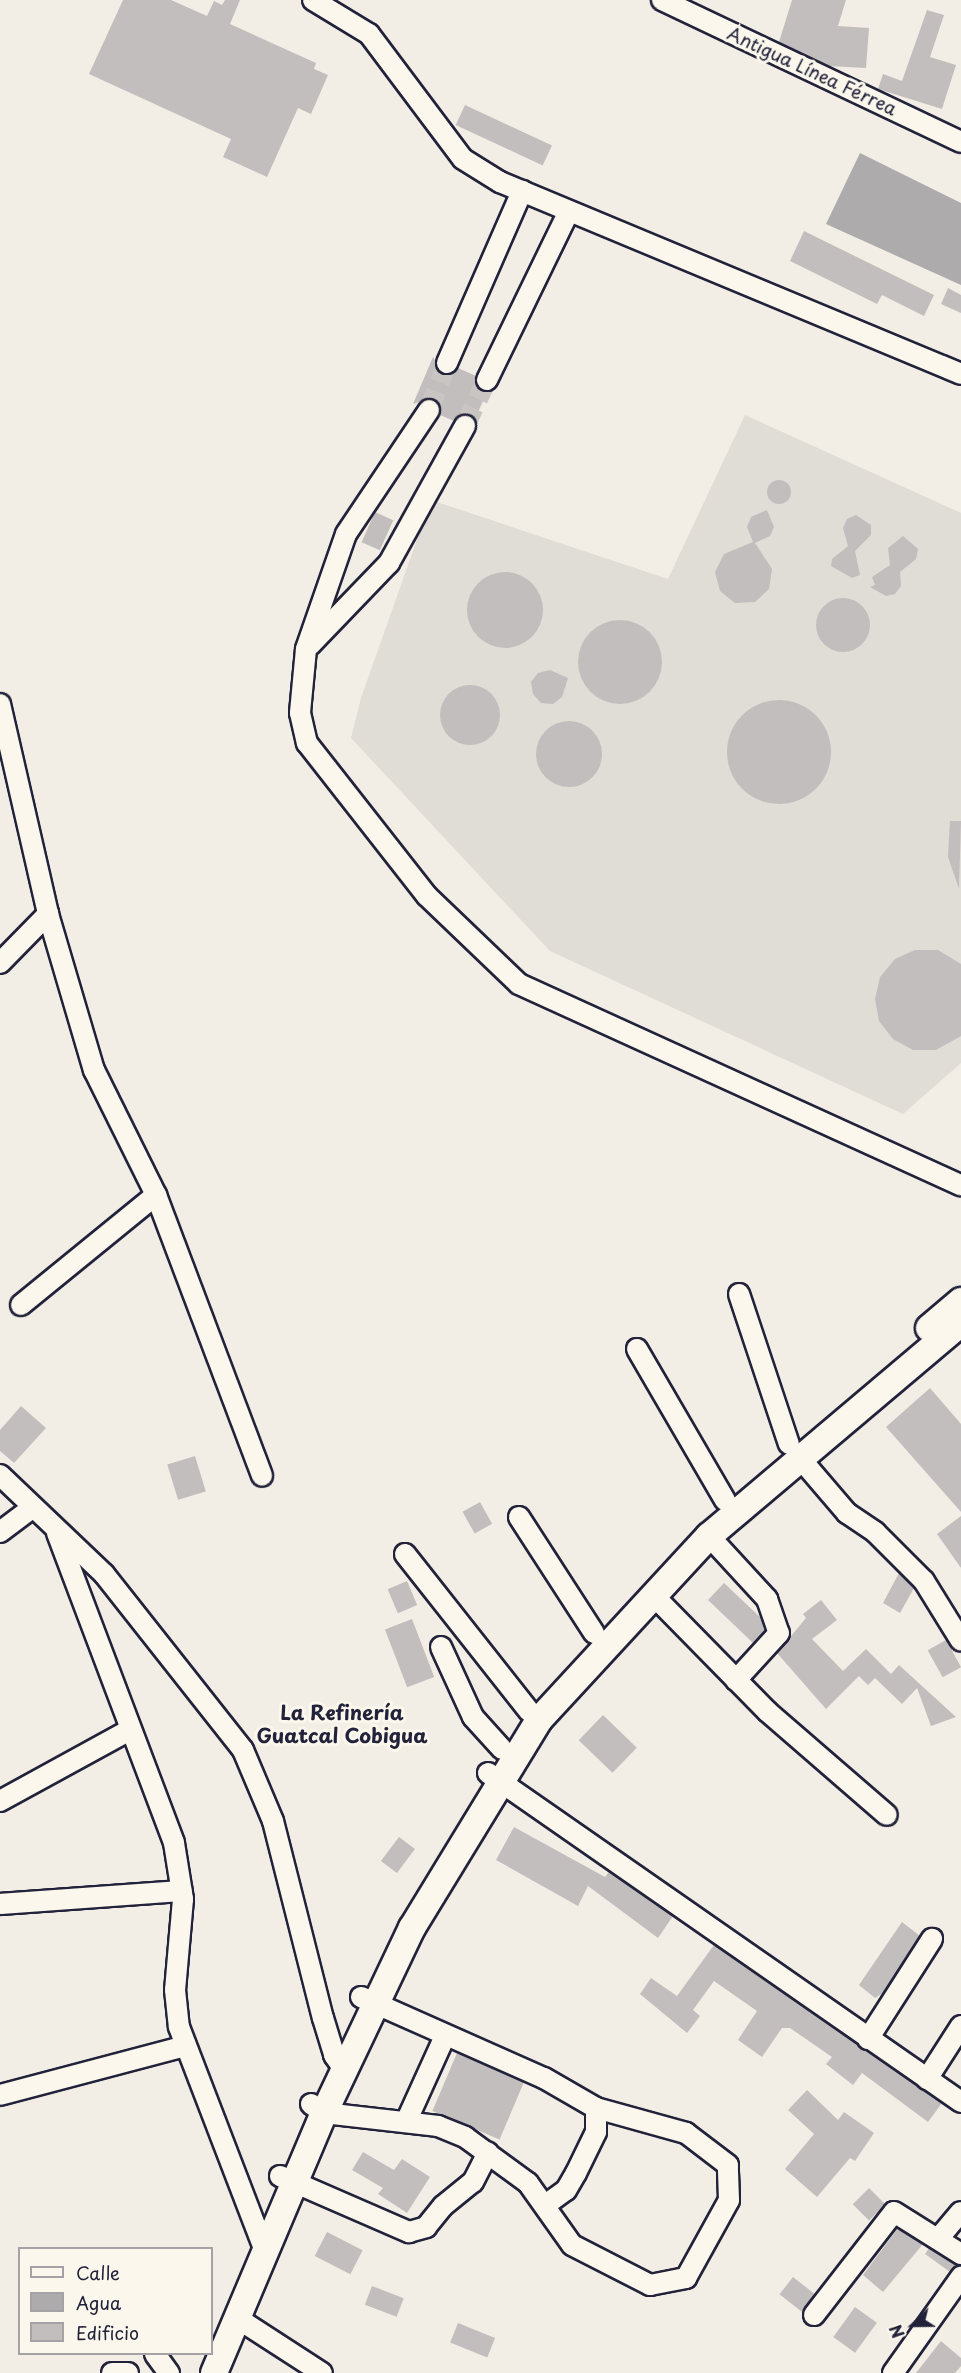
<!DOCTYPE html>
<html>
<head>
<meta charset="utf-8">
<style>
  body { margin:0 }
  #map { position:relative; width:961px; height:2373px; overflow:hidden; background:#f2eee5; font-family:"Playpen Sans",sans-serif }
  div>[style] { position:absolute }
  .built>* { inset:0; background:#e0dcd6 }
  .water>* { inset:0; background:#aeabad }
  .building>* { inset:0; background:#c2bebe; transform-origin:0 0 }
  .round { border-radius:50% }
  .minor-tunnel>* { height:20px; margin-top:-10px; transform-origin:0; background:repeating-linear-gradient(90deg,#c8c5c3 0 20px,transparent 0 30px) }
  .roads { filter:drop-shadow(2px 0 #22223b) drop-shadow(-2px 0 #22223b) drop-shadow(0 2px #22223b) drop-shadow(0 -2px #22223b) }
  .minor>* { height:20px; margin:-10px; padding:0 10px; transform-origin:10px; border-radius:10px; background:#fbf7ec }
  .major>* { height:26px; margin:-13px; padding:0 13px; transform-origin:13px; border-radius:13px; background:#fbf7ec }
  span { translate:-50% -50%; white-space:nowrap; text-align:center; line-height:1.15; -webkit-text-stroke:6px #fbf7ec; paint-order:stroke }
  .street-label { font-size:18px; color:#22223b }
  .neighbourhood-label { font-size:20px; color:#22223b; font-weight:700 }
  .legend { position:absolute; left:18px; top:2247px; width:195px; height:108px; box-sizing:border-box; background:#fbf7ec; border:2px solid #a4a2a5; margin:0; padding:8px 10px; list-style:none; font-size:18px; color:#22223b }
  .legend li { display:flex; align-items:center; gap:12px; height:30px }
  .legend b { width:30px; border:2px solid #a4a2a5 }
  .north { position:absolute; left:883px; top:2295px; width:60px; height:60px; -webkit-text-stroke:4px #fbf7ec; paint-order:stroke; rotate:248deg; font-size:16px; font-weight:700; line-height:24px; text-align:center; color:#22223b }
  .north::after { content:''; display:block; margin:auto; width:21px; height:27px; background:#22223b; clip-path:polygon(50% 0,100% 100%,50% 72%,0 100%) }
</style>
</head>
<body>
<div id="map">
  <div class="built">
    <div style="clip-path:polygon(745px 415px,961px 513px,961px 1063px,903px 1114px,550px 951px,351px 738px,361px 698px,431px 500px,668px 579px)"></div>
  </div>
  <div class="water">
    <div style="clip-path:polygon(860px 153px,961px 203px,961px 285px,826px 224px)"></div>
  </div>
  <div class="building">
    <div style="clip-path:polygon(123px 0,171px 0,207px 16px,214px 1px,222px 5px,225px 0,240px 0,230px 24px,316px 63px,314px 69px,328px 75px,311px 114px,298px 108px,267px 177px,223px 157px,231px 139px,89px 74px)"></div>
    <div style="clip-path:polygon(792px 0,846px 0,838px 26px,869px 28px,866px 68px,828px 66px,779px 42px)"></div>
    <div style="clip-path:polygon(927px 10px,944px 15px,930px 57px,956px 65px,942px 109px,878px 89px,883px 74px,902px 81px)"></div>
    <div style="left:465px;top:105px;width:96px;height:22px;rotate:25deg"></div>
    <div style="clip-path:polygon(804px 231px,934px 295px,924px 316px,882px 295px,877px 304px,790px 261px)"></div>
    <div style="clip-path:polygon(948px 288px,961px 295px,961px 313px,941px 304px)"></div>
    <div style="clip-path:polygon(433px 357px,443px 374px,458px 368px,476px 376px,477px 386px,487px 392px,475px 419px,464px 414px,454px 421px,440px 415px,439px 404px,430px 398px,413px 404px)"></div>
    <div class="round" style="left:767px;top:480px;width:24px;height:24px"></div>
    <div style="clip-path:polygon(767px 510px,774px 527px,770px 536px,755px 543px,772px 569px,769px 589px,755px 602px,735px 603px,720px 591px,715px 572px,724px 554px,753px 542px,747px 527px,751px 517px)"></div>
    <div style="left:375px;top:512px;width:20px;height:33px;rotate:24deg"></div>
    <div style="clip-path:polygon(856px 515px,871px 525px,871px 535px,855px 551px,860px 575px,852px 578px,831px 566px,832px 559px,848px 546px,843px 528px,847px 519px)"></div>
    <div style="clip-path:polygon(903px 536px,918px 549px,916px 559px,900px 572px,901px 586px,895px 594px,886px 596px,870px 587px,875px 585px,872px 577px,890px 565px,888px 548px)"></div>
    <div class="round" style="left:467px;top:572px;width:76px;height:76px"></div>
    <div class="round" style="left:816px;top:598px;width:54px;height:54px"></div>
    <div class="round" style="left:578px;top:620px;width:84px;height:84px"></div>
    <div style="clip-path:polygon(550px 670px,568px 678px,562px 697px,553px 704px,541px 703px,533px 694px,531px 682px,538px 673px)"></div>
    <div class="round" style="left:440px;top:685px;width:60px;height:60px"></div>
    <div class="round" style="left:727px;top:700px;width:104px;height:104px"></div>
    <div class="round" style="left:536px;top:721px;width:66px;height:66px"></div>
    <div style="clip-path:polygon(950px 821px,961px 821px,959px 889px,948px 857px)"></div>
    <div style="clip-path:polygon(915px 950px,938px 950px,961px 964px,961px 1036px,936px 1050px,913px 1050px,893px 1039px,879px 1021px,875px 999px,880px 977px,895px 959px)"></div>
    <div style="clip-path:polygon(930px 1388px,961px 1424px,961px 1512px,886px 1427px)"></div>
    <div style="clip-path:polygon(21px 1406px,46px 1428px,14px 1463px,0 1451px,0 1430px)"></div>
    <div style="left:195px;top:1456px;width:37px;height:29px;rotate:73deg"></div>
    <div style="left:480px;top:1502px;width:25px;height:20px;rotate:61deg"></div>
    <div style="clip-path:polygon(961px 1516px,961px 1568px,937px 1534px)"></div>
    <div style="clip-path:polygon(899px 1573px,914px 1588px,900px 1613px,883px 1603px)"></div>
    <div style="left:407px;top:1581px;width:26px;height:21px;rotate:67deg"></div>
    <div style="clip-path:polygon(724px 1583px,761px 1618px,765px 1630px,753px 1643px,708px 1600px)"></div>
    <div style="clip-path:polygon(821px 1600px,837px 1620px,812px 1639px,843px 1671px,866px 1649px,891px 1674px,899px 1665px,956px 1717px,931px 1726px,917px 1688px,902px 1704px,875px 1678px,868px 1685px,859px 1676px,826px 1709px,777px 1653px,806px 1618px,803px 1614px)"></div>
    <div style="left:412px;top:1619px;width:62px;height:29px;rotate:69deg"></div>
    <div style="left:946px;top:1640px;width:31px;height:21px;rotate:61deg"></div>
    <div style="left:603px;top:1715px;width:47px;height:35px;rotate:44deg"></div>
    <div style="clip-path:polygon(514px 1827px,605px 1877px,609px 1872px,673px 1916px,658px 1938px,588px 1886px,578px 1906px,496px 1860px)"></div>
    <div style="left:399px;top:1837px;width:20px;height:30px;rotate:37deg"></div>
    <div style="clip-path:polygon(902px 1922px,920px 1936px,883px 1993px,875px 1998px,859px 1985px)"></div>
    <div style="clip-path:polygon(714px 1945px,942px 2103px,928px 2122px,862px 2073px,853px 2085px,826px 2064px,832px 2057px,790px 2028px,782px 2028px,762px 2057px,738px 2040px,757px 2011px,714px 1981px,693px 2010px,700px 2016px,687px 2033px,640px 1994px,651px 1978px,677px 1996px)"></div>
    <div style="left:457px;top:2053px;width:73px;height:63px;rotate:23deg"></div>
    <div style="clip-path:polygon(807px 2090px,838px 2120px,844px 2112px,874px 2133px,855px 2161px,850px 2158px,817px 2197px,785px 2169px,814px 2134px,788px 2110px)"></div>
    <div style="clip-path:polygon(363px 2152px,394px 2170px,402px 2159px,430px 2177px,407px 2213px,378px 2194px,383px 2188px,352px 2170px)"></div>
    <div style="left:869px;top:2188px;width:23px;height:23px;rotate:45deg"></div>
    <div style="clip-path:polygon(898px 2228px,923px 2244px,883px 2292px,863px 2275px)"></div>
    <div style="left:327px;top:2232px;width:40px;height:27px;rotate:27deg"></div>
    <div style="clip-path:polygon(929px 2248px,955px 2264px,959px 2266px,950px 2272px,925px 2254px)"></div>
    <div style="left:793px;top:2277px;width:28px;height:22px;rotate:38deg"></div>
    <div style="left:372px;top:2286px;width:34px;height:20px;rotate:21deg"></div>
    <div style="left:855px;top:2307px;width:27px;height:37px;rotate:36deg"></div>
    <div style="left:458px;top:2323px;width:40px;height:21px;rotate:22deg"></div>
    <div style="clip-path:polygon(941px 2341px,961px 2358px,961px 2366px,955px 2373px,916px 2373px)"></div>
  </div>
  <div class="minor-tunnel">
    <div style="left:429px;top:410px;width:50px;rotate:-69deg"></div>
    <div style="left:465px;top:426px;width:51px;rotate:-64.4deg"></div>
  </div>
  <div class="roads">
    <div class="minor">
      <div style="left:313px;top:0;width:66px;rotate:31.3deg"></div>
      <div style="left:369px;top:34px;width:156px;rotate:53.1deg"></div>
      <div style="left:463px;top:159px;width:44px;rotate:31.9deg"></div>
      <div style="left:500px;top:182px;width:499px;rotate:22.6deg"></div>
      <div style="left:662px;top:0;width:331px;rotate:25.4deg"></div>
      <div style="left:447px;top:363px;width:188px;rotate:-66.4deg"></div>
      <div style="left:487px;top:380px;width:186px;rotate:-64.1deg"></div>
      <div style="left:429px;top:410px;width:149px;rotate:123.8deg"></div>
      <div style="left:346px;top:534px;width:122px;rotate:109.2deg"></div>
      <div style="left:306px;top:649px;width:64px;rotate:95.4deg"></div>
      <div style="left:300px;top:713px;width:31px;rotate:77deg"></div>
      <div style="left:307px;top:743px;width:194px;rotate:51.9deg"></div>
      <div style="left:427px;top:896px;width:127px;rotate:43.7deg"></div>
      <div style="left:519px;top:984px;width:486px;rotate:24.5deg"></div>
      <div style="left:310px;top:645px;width:114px;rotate:-46.1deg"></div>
      <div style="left:389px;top:563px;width:157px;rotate:-61deg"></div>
      <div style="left:0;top:704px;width:215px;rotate:77.1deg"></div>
      <div style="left:48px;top:914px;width:163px;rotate:73.6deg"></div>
      <div style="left:94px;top:1070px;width:140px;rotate:63.6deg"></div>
      <div style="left:156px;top:1195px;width:300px;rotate:69.3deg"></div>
      <div style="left:0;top:963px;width:69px;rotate:-45.6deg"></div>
      <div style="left:739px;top:1294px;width:158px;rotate:71.6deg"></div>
      <div style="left:21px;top:1305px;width:174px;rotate:-39.2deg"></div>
      <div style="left:637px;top:1349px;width:175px;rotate:59.8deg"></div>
      <div style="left:799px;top:1457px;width:74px;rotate:49.4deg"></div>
      <div style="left:847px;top:1513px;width:34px;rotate:34deg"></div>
      <div style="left:875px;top:1532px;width:69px;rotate:45deg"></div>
      <div style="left:924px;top:1581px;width:70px;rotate:58.3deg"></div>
      <div style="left:0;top:1475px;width:144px;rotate:43.6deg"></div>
      <div style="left:104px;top:1574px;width:224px;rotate:51.7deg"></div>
      <div style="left:243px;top:1750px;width:77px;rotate:67.1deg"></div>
      <div style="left:273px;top:1821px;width:203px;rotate:75.8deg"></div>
      <div style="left:323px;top:2018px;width:39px;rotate:73deg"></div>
      <div style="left:334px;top:2055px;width:19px;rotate:55deg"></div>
      <div style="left:519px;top:1517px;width:138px;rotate:57.1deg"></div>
      <div style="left:0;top:1532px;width:40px;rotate:-37deg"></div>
      <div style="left:57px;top:1533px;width:331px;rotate:69.3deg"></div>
      <div style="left:174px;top:1843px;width:57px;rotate:80.9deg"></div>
      <div style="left:183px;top:1899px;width:91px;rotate:95deg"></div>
      <div style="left:175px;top:1990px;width:37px;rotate:84deg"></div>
      <div style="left:179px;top:2027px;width:240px;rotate:69deg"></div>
      <div style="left:709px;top:1536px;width:86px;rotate:47.4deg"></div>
      <div style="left:767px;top:1599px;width:36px;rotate:71deg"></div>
      <div style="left:779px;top:1633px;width:64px;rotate:132.5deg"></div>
      <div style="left:405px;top:1554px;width:200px;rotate:51.7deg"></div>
      <div style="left:652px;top:1594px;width:165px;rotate:45.5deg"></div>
      <div style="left:768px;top:1712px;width:157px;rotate:40.9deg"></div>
      <div style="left:441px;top:1647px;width:77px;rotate:65.4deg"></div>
      <div style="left:473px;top:1717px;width:43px;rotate:47.8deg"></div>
      <div style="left:488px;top:1773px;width:576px;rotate:34.82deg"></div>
      <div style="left:0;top:1801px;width:146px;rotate:-28.7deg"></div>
      <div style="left:0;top:1904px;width:182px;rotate:-4.1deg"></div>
      <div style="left:361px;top:1997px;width:200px;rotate:23.9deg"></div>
      <div style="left:544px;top:2078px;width:60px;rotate:30deg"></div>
      <div style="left:596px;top:2108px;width:24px;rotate:90deg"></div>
      <div style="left:596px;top:2132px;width:46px;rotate:116deg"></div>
      <div style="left:576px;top:2173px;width:20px;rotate:120deg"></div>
      <div style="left:566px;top:2190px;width:24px;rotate:144deg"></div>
      <div style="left:868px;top:2039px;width:119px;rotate:-57.4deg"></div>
      <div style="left:927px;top:2079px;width:63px;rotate:-57.3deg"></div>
      <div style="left:0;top:2095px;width:192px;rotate:-14.8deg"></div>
      <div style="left:311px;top:2104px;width:16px;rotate:35deg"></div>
      <div style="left:324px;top:2113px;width:115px;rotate:6.5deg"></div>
      <div style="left:438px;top:2126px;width:29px;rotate:22deg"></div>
      <div style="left:465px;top:2137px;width:78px;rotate:36.1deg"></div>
      <div style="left:528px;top:2183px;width:76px;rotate:54.6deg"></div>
      <div style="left:572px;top:2245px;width:88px;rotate:27.1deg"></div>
      <div style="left:650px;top:2285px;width:37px;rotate:-11deg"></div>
      <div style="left:686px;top:2278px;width:89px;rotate:-61.1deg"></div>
      <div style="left:729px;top:2200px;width:35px;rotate:-92deg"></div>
      <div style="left:728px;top:2165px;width:53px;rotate:-142.7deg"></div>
      <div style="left:686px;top:2133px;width:93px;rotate:-164.5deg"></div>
      <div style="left:406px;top:2122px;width:94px;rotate:-65.6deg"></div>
      <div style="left:280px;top:2176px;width:141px;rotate:23.5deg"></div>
      <div style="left:409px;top:2232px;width:18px;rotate:-16deg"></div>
      <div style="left:426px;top:2227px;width:27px;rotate:-51deg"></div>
      <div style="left:443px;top:2206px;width:38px;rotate:-39deg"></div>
      <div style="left:473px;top:2182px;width:33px;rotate:-63deg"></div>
      <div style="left:938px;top:2239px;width:35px;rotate:-50deg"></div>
      <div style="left:814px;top:2315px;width:130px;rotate:-52.2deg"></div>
      <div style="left:894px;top:2212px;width:79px;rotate:32.1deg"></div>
      <div style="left:237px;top:2318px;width:101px;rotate:32.9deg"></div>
      <div style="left:155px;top:2354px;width:24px;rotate:54deg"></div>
      <div style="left:112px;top:2373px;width:16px"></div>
      <div style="left:893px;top:2373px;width:118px;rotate:-54.7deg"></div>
    </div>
    <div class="major">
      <div style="left:929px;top:1328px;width:42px;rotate:-40.2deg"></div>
      <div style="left:214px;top:2373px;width:282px;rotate:-67.1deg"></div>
      <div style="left:324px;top:2113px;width:205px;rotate:-64.6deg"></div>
      <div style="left:412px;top:1928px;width:244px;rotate:-58.6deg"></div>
      <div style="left:539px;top:1720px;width:251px;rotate:-47.3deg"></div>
      <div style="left:709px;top:1536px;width:330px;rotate:-40.2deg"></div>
    </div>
  </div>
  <div class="street-label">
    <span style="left:812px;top:71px;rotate:25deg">Antigua Línea Férrea</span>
  </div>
  <div class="neighbourhood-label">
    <span style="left:342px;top:1724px">La Refinería<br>Guatcal Cobigua</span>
  </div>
  <ul class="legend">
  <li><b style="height:8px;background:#fbf7ec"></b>Calle</li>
  <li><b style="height:16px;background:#aeabad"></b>Agua</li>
  <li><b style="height:16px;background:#c2bebe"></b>Edificio</li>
  </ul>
  <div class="north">N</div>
</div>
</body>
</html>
